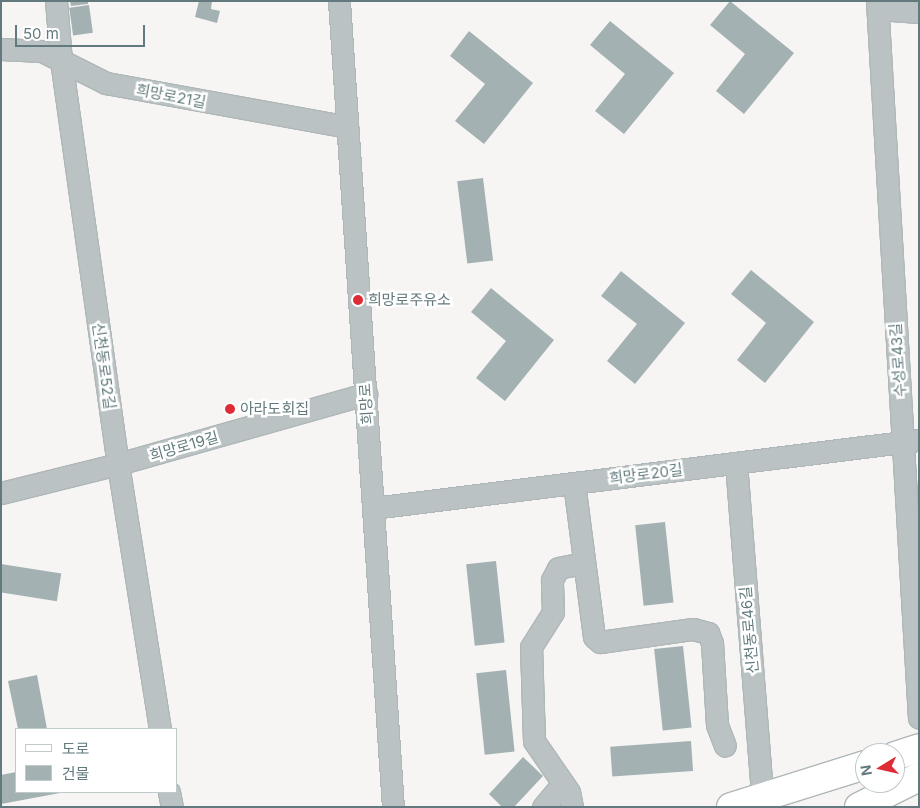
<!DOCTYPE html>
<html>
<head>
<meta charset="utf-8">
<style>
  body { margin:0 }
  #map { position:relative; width:920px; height:808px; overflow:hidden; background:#f6f5f3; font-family:Inter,"Noto Sans KR",sans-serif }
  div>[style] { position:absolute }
  .building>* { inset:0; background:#a4b1b3; transform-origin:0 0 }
  .roads { filter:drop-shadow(1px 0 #afb7b8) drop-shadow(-1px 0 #afb7b8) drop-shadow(0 1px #afb7b8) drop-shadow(0 -1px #afb7b8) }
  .minor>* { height:21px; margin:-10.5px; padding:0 10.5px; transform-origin:10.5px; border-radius:10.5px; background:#bbc2c3 }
  .major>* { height:28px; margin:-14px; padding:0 14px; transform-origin:14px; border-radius:14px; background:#fff }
  .dots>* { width:14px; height:14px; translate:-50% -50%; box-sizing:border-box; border:2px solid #fff; border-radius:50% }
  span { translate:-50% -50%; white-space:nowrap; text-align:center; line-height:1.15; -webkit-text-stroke:5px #fff; paint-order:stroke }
  .street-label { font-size:15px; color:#627a7d }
  .poi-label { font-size:15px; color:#627a7d }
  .left { translate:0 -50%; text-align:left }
  .frame { position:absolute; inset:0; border:2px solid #627a7d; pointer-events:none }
  .legend { position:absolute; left:15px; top:728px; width:162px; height:65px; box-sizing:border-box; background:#fff; border:1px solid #c0cacb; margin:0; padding:6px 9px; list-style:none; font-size:15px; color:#627a7d }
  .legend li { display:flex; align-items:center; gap:10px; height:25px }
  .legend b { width:25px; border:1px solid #c0cacb }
  .north { position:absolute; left:855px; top:743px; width:50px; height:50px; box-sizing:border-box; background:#fff; border:1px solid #c0cacb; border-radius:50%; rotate:261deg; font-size:14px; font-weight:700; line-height:20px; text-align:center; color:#627a7d }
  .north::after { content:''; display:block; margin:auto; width:18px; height:22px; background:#df2b35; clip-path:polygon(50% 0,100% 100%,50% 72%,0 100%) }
  .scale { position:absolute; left:15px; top:25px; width:130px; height:22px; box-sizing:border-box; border:2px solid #627a7d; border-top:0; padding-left:6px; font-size:15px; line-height:18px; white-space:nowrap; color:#627a7d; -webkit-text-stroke:4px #fff; paint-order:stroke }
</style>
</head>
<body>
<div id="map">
  <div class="building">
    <div style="clip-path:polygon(70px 1px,88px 1px,88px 4px,71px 6px)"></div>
    <div style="clip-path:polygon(199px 1px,212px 1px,211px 9px,220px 11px,217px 23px,195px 17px)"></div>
    <div style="clip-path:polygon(730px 1px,794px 53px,744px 114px,716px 91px,745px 54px,710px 25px)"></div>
    <div style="left:89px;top:5px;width:28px;height:20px;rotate:82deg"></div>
    <div style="clip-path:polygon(610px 21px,674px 73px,624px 134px,595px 111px,625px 74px,590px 45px)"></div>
    <div style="clip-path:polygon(469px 31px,533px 83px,484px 144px,455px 121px,485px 84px,450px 56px)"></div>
    <div style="left:483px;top:178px;width:83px;height:26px;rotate:83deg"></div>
    <div style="clip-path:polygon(751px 270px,814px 322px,765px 383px,737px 360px,766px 323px,731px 294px)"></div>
    <div style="clip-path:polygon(621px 271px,685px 323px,635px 384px,607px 361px,637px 324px,601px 296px)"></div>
    <div style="clip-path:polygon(491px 288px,554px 340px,505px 401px,476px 378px,506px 341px,471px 312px)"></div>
    <div style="left:665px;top:522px;width:81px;height:30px;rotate:84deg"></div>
    <div style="left:496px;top:561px;width:82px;height:30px;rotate:84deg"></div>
    <div style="left:1px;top:564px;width:61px;height:28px;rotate:9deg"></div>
    <div style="left:683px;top:646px;width:82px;height:29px;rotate:84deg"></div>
    <div style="left:506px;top:670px;width:82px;height:30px;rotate:84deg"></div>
    <div style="clip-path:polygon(37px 675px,47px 729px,18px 729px,8px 681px)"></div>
    <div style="left:691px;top:741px;width:30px;height:81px;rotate:86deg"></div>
    <div style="clip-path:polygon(523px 757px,543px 776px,514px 807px,502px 807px,489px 794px)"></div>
    <div style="clip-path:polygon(16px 772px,16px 792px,60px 793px,1px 804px,1px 775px)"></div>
  </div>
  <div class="roads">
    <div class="minor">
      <div style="left:56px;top:1px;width:59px;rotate:85.2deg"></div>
      <div style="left:61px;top:60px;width:408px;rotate:82deg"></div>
      <div style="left:118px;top:464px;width:268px;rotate:81deg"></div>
      <div style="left:339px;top:1px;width:808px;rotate:86.17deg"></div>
      <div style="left:877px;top:1px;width:718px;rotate:86.65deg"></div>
      <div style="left:878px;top:9px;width:41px;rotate:4.2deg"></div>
      <div style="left:1px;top:49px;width:41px;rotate:2.8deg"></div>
      <div style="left:42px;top:51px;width:72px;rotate:26.6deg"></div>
      <div style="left:106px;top:83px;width:245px;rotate:10.3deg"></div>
      <div style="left:736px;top:463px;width:335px;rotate:85.5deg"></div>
      <div style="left:574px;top:483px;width:155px;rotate:82.6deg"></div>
      <div style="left:594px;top:637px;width:8px;rotate:40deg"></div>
      <div style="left:600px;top:642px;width:94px;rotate:-8deg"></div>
      <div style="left:693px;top:629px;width:16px;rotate:15deg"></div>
      <div style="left:708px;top:633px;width:11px;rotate:68deg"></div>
      <div style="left:712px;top:643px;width:82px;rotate:86.5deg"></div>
      <div style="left:717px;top:725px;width:22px;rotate:69deg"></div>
      <div style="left:1px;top:493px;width:121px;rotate:-13.9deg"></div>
      <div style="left:118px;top:464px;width:258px;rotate:-15.8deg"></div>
      <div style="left:373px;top:508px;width:550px;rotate:-7.1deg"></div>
      <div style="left:169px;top:792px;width:15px;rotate:79deg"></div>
      <div style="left:543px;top:807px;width:31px;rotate:-50deg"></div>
      <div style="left:572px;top:807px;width:15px;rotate:-101deg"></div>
      <div style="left:569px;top:792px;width:62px;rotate:-124.5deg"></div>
      <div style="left:534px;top:741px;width:94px;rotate:-91.8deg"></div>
      <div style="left:531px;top:647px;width:41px;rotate:-57.8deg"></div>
      <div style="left:553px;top:612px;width:32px;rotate:-92deg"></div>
      <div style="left:552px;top:580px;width:13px;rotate:-63deg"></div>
      <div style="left:558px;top:568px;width:26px;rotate:-11deg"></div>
    </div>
    <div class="major">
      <div style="left:895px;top:756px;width:25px;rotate:-18deg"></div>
      <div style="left:731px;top:807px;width:140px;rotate:-17.4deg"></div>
      <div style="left:859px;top:807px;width:67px;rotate:-26.6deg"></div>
    </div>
  </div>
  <div class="dots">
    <div style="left:358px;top:300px;background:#df2b35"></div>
    <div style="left:230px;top:409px;background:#df2b35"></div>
  </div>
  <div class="street-label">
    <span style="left:171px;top:96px;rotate:11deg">희망로21길</span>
    <span style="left:898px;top:360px;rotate:-94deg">수성로43길</span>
    <span style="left:104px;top:366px;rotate:82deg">신천동로52길</span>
    <span style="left:366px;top:404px;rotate:-94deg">희망로</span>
    <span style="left:184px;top:446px;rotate:-16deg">희망로19길</span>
    <span style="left:646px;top:474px;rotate:-7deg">희망로20길</span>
    <span style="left:749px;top:630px;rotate:-95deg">신천동로46길</span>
  </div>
  <div class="poi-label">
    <span class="left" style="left:368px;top:300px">희망로주유소</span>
    <span class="left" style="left:240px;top:409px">아라도회집</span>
  </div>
  <div class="frame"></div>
  <ul class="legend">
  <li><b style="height:6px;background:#fff"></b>도로</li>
  <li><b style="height:14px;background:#a4b1b3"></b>건물</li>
  </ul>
  <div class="north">N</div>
  <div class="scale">50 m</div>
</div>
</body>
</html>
